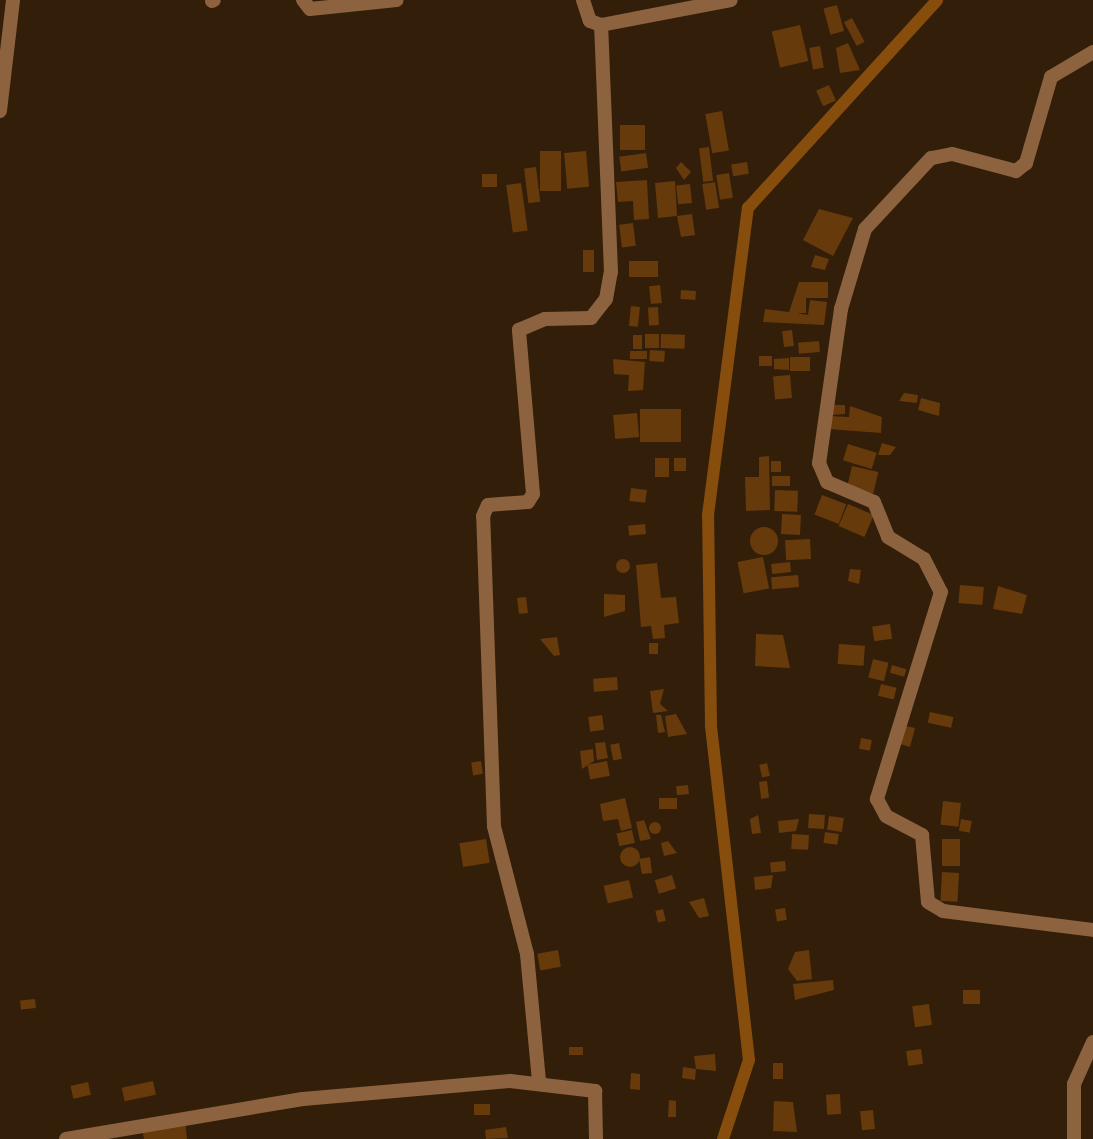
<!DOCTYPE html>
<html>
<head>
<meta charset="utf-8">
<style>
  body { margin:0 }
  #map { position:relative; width:1093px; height:1139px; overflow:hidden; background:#331e0a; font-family:"Alegreya Sans",sans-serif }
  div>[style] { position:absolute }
  .canal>* { height:12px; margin:-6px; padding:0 6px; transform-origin:6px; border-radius:6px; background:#874d0d }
  .building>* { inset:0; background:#663a0b; transform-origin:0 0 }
  .round { border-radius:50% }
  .street>* { height:14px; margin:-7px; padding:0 7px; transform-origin:7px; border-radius:7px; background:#8d633f }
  span { translate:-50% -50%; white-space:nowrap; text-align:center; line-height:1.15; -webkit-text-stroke:6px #291402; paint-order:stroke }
</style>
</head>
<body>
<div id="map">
  <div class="canal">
    <div style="left:723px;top:1139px;width:83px;rotate:-71.8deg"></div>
    <div style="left:749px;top:1060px;width:337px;rotate:-96.5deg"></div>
    <div style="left:711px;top:725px;width:210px;rotate:-90.8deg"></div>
    <div style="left:708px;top:515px;width:310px;rotate:-82.6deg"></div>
    <div style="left:748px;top:208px;width:281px;rotate:-47.7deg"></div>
  </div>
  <div class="building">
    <div style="left:837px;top:5px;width:27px;height:14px;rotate:75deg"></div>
    <div style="left:852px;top:18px;width:27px;height:9px;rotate:62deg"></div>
    <div style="left:800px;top:25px;width:37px;height:29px;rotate:77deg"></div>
    <div style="clip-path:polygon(848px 43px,860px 70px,840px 73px,836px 48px)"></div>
    <div style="left:820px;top:46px;width:22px;height:11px;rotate:80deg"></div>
    <div style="left:829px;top:85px;width:17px;height:14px;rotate:66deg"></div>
    <div style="left:722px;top:111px;width:40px;height:17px;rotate:80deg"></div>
    <div style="left:620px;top:125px;width:25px;height:25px"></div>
    <div style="left:709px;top:147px;width:34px;height:10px;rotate:83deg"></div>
    <div style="left:540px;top:151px;width:21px;height:40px"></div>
    <div style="left:586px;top:151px;width:36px;height:22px;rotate:85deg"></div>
    <div style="left:646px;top:153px;width:15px;height:27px;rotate:82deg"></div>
    <div style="clip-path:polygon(681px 162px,691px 172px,684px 180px,676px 168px)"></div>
    <div style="left:747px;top:162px;width:12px;height:16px;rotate:81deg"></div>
    <div style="left:536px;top:167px;width:35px;height:12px;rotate:83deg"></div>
    <div style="left:729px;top:173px;width:25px;height:13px;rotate:81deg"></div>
    <div style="left:497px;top:174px;width:13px;height:15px;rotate:90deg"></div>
    <div style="clip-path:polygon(647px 180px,649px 219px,634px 220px,633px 201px,618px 202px,616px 182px)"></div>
    <div style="clip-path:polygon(675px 181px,677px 216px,692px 214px,695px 235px,681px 237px,677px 216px,658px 218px,655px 183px)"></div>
    <div style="left:715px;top:182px;width:26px;height:13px;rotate:81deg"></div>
    <div style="left:521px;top:183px;width:48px;height:15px;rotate:82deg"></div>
    <div style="left:690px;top:184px;width:19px;height:14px;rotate:84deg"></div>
    <div style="clip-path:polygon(819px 209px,853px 218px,833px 256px,803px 240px)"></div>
    <div style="left:633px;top:223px;width:23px;height:14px;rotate:83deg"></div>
    <div style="left:583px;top:250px;width:11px;height:22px"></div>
    <div style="clip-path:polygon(815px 255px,829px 259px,825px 270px,811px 267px)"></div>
    <div style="left:658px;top:261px;width:16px;height:29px;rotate:90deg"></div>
    <div style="clip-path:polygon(799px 282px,828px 282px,828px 298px,806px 298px,806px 313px,797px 313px,808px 315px,810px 300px,827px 302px,824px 325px,763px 322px,765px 309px,789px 312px)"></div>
    <div style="left:660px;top:285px;width:18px;height:11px;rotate:84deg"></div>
    <div style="left:681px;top:290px;width:15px;height:9px;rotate:4deg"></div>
    <div style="left:631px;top:306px;width:9px;height:20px;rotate:6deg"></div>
    <div style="left:658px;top:307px;width:18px;height:10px;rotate:87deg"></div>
    <div style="left:792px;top:330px;width:16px;height:10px;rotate:83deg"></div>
    <div style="left:645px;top:334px;width:14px;height:14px"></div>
    <div style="left:661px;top:334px;width:24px;height:14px;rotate:2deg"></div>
    <div style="left:633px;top:335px;width:9px;height:14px"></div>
    <div style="left:819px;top:341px;width:11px;height:21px;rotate:85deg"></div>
    <div style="left:650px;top:350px;width:15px;height:11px;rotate:4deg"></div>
    <div style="left:630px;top:351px;width:17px;height:8px"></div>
    <div style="left:772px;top:356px;width:10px;height:13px;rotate:90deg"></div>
    <div style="left:790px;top:357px;width:20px;height:14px"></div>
    <div style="clip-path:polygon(789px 358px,789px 370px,774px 369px,774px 359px)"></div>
    <div style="clip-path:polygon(613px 359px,645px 362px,643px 390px,628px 391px,629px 375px,614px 374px)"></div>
    <div style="left:790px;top:375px;width:23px;height:17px;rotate:85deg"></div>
    <div style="clip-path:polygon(904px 393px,918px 395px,917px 403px,899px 401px)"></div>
    <div style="clip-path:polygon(921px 398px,940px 403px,939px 416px,918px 410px)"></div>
    <div style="clip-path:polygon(831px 405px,845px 405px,845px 414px,832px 415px)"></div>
    <div style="clip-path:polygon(850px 406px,882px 417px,881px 433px,828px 429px,829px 416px,849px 417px)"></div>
    <div style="left:681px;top:409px;width:33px;height:41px;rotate:90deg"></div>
    <div style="left:637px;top:413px;width:24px;height:24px;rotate:85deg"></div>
    <div style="clip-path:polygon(882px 443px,896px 447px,890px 455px,878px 455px)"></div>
    <div style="left:848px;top:444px;width:30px;height:17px;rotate:17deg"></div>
    <div style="clip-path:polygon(769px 456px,770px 510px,746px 511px,745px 477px,759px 477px,759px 457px)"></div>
    <div style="left:655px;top:458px;width:14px;height:19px"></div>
    <div style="left:674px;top:458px;width:12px;height:13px"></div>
    <div style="left:771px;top:461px;width:10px;height:11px"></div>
    <div style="left:852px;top:466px;width:27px;height:22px;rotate:13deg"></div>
    <div style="left:772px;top:476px;width:18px;height:10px"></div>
    <div style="left:631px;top:488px;width:16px;height:13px;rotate:7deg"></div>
    <div style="left:775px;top:490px;width:23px;height:21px;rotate:2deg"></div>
    <div style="left:822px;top:495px;width:26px;height:21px;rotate:21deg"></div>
    <div style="left:848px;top:504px;width:28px;height:24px;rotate:23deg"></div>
    <div style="left:782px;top:514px;width:19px;height:20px;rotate:3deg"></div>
    <div style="left:645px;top:524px;width:10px;height:17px;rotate:84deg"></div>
    <div class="round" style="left:750px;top:527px;width:28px;height:28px"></div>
    <div style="left:810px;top:539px;width:20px;height:25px;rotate:87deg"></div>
    <div style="left:763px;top:557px;width:32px;height:26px;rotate:79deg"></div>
    <div class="round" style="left:616px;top:559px;width:14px;height:14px"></div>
    <div style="left:790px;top:562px;width:10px;height:19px;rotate:84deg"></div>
    <div style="clip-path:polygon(657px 563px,661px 598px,676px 597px,679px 623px,664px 625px,665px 638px,653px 639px,651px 626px,641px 627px,636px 565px)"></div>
    <div style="clip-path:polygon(850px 569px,861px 570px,859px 584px,848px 581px)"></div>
    <div style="left:798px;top:575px;width:12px;height:27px;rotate:85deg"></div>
    <div style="left:960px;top:585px;width:24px;height:18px;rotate:5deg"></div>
    <div style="clip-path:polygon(998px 586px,1027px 595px,1022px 614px,993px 609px)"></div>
    <div style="clip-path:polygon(604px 594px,625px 595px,625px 611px,604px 617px)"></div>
    <div style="left:526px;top:597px;width:16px;height:9px;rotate:83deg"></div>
    <div style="left:890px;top:624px;width:15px;height:18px;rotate:82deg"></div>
    <div style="clip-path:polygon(756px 634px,783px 635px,790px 668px,755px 666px)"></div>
    <div style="clip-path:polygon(557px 637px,560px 655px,554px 656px,540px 639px)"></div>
    <div style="left:649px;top:643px;width:9px;height:11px"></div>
    <div style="left:839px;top:644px;width:26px;height:20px;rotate:4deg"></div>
    <div style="left:873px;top:659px;width:16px;height:19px;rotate:14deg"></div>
    <div style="left:892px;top:665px;width:15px;height:8px;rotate:16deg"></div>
    <div style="left:617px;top:677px;width:13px;height:24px;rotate:86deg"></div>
    <div style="left:881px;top:684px;width:16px;height:12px;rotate:14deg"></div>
    <div style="clip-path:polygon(664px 689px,660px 704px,668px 711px,653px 713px,650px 691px)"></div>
    <div style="left:930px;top:712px;width:24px;height:11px;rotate:12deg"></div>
    <div style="clip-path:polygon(676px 714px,687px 734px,668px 737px,665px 716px)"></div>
    <div style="left:602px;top:715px;width:15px;height:14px;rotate:82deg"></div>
    <div style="clip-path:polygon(656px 715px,661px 715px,665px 732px,658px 733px)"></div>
    <div style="clip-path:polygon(906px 726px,915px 728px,910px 747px,900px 744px)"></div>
    <div style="left:861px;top:738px;width:11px;height:11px;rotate:10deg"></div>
    <div style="clip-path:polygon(605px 742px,608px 758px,597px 760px,595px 743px)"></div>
    <div style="left:619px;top:743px;width:16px;height:9px;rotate:79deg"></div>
    <div style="clip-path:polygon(593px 749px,594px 761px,582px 769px,580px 751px)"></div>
    <div style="left:481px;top:761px;width:13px;height:10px;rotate:81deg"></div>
    <div style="left:607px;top:761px;width:15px;height:20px;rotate:79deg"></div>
    <div style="left:767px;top:763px;width:13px;height:8px;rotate:77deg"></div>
    <div style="left:767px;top:781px;width:17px;height:8px;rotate:83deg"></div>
    <div style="left:688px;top:785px;width:9px;height:12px;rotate:84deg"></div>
    <div style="clip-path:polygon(625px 798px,632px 828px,621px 831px,618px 819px,603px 821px,600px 804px)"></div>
    <div style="left:677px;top:798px;width:11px;height:18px;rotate:90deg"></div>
    <div style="left:943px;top:801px;width:18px;height:24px;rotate:6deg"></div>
    <div style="left:809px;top:814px;width:16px;height:14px;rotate:4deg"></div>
    <div style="clip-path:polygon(758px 815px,761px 833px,752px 834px,750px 819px)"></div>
    <div style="left:829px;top:816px;width:15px;height:14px;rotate:8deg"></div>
    <div style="clip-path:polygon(799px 819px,796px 831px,779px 833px,778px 821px)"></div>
    <div style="left:961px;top:819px;width:11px;height:12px;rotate:10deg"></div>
    <div style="clip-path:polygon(644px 820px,651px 839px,640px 841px,636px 822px)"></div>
    <div class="round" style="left:649px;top:822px;width:12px;height:12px"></div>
    <div style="left:632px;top:830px;width:13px;height:16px;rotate:77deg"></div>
    <div style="left:825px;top:832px;width:14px;height:11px;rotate:8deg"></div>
    <div style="left:792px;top:834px;width:17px;height:15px;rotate:3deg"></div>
    <div style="left:486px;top:839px;width:24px;height:27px;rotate:81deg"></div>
    <div style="left:942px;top:839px;width:18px;height:27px"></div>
    <div style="clip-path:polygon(668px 841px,677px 853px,664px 856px,661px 843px)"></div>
    <div class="round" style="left:620px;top:847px;width:20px;height:20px"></div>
    <div style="clip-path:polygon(650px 857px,652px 873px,642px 874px,639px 859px)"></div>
    <div style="left:785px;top:861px;width:10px;height:15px;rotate:84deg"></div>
    <div style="left:942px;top:872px;width:17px;height:29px;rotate:3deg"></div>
    <div style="left:672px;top:875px;width:14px;height:18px;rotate:73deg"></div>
    <div style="clip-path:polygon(773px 875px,771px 888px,755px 890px,754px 877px)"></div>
    <div style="left:629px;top:880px;width:18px;height:26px;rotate:77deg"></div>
    <div style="clip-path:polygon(704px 898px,709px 916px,699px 918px,689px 902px)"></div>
    <div style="left:785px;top:908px;width:12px;height:10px;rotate:81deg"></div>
    <div style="left:663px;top:909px;width:12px;height:8px;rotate:76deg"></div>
    <div style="left:558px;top:950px;width:17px;height:21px;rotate:80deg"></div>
    <div style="clip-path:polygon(809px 950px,812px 979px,797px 981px,788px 969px,795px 952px)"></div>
    <div style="clip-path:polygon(833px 980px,834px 990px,795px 1000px,793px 984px)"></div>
    <div style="left:963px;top:990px;width:17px;height:14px"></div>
    <div style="left:35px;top:999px;width:9px;height:15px;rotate:84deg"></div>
    <div style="left:929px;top:1004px;width:21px;height:17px;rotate:82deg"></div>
    <div style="left:569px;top:1047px;width:14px;height:8px"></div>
    <div style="left:921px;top:1049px;width:15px;height:15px;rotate:82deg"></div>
    <div style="clip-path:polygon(715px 1054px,716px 1071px,696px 1069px,695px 1080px,682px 1078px,683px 1067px,696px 1069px,694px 1056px)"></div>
    <div style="left:773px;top:1063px;width:10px;height:16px"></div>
    <div style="clip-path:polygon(631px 1073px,640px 1074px,640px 1090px,630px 1089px)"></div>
    <div style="left:153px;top:1081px;width:14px;height:32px;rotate:78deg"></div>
    <div style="left:88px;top:1082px;width:13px;height:18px;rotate:77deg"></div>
    <div style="left:840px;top:1094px;width:20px;height:14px;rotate:87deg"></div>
    <div style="clip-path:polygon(669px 1100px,676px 1101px,676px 1117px,668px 1117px)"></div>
    <div style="clip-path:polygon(774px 1101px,793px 1102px,797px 1132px,773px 1131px)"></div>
    <div style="left:490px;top:1104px;width:11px;height:16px;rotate:90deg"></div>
    <div style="left:873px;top:1110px;width:19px;height:13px;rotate:84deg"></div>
    <div style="clip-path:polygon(185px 1121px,187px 1139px,144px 1139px,142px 1128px)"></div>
    <div style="clip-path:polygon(506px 1127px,508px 1138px,486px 1139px,485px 1130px)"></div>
  </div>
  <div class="street">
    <div style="left:303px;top:0;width:11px;rotate:52deg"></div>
    <div style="left:310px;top:9px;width:87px;rotate:-5.9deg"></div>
    <div style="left:583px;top:0;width:22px;rotate:72deg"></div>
    <div style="left:590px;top:21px;width:12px;rotate:20deg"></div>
    <div style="left:212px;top:1px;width:2px;rotate:-27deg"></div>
    <div style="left:1093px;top:52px;width:49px;rotate:149.2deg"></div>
    <div style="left:1051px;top:77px;width:90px;rotate:106.2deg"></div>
    <div style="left:1026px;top:163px;width:13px;rotate:141deg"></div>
    <div style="left:1016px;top:171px;width:66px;rotate:-165.1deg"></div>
    <div style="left:952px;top:154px;width:21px;rotate:169deg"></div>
    <div style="left:931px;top:158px;width:97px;rotate:132.9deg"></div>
    <div style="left:865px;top:229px;width:84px;rotate:106.7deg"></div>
    <div style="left:841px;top:309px;width:156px;rotate:98.1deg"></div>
    <div style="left:819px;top:463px;width:21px;rotate:67deg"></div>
    <div style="left:827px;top:482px;width:51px;rotate:23.1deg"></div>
    <div style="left:874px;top:502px;width:38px;rotate:68deg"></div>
    <div style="left:888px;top:537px;width:42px;rotate:31.4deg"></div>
    <div style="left:924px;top:559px;width:37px;rotate:63deg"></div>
    <div style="left:941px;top:592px;width:217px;rotate:107.2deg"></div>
    <div style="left:877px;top:799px;width:19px;rotate:62deg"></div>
    <div style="left:886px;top:816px;width:41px;rotate:27.8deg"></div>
    <div style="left:922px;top:835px;width:67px;rotate:84.9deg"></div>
    <div style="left:928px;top:902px;width:17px;rotate:31deg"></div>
    <div style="left:943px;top:911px;width:151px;rotate:7.2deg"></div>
    <div style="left:0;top:111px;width:112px;rotate:-83.3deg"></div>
    <div style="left:539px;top:1081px;width:128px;rotate:-95.4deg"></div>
    <div style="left:527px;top:954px;width:132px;rotate:-104.5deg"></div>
    <div style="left:494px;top:826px;width:310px;rotate:-92deg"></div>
    <div style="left:483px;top:516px;width:12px;rotate:-66deg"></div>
    <div style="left:488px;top:505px;width:40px;rotate:-4.3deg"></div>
    <div style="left:528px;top:502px;width:9px;rotate:-58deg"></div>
    <div style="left:533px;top:494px;width:165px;rotate:-94.9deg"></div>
    <div style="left:519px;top:330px;width:28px;rotate:-23deg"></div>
    <div style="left:545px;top:319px;width:46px;rotate:-1.2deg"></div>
    <div style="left:591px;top:318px;width:24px;rotate:-52deg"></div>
    <div style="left:606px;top:299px;width:27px;rotate:-80deg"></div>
    <div style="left:611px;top:272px;width:247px;rotate:-92.3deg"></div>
    <div style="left:601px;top:25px;width:132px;rotate:-10.9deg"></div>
    <div style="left:66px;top:1139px;width:240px;rotate:-9.6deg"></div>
    <div style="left:303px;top:1099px;width:208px;rotate:-5deg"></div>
    <div style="left:510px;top:1081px;width:86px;rotate:6.7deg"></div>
    <div style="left:595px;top:1091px;width:48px;rotate:88.8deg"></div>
    <div style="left:1074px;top:1139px;width:55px;rotate:-90deg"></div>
    <div style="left:1074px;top:1084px;width:46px;rotate:-65.7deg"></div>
  </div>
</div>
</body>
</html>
